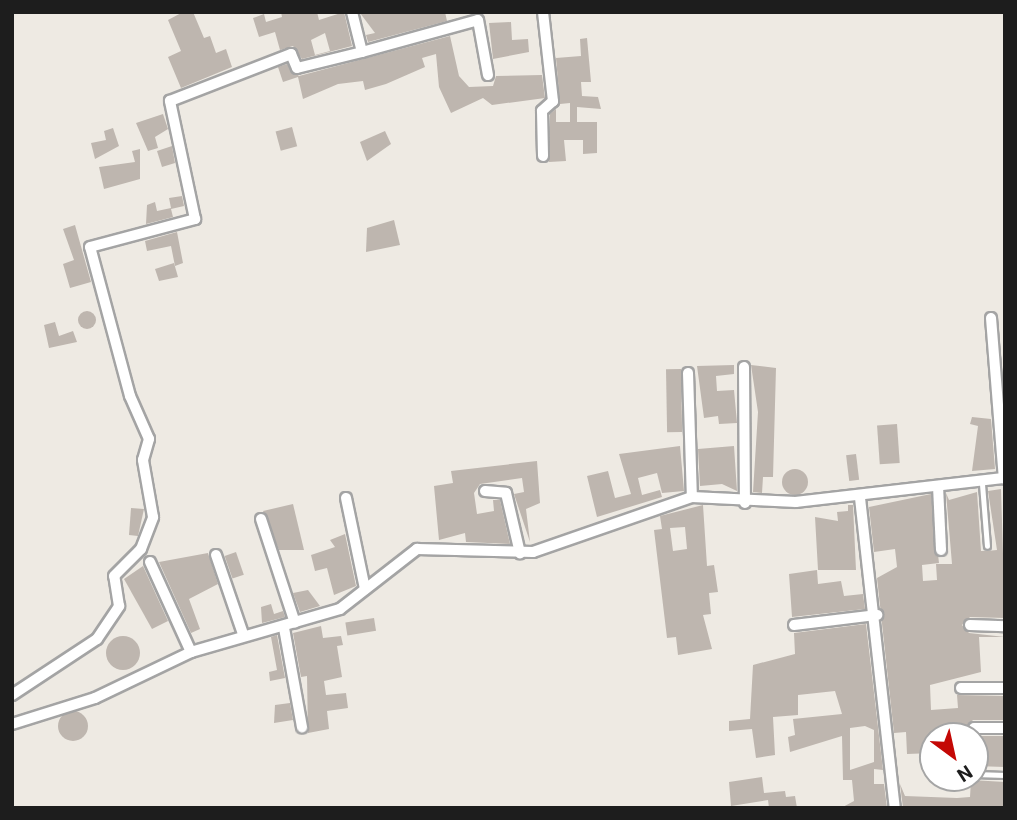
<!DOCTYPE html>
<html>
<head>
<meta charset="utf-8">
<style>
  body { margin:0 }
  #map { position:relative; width:1017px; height:820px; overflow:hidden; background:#eeeae3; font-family:Roboto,sans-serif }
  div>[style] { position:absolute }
  .building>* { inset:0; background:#beb6af; transform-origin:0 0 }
  .round { border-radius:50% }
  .roads { filter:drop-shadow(2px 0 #a4a4a4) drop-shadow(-2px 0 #a4a4a4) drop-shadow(0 2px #a4a4a4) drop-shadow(0 -2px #a4a4a4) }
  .lane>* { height:5px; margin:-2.5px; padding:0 2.5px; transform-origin:2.5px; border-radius:2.5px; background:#fff }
  .street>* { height:10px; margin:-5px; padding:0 5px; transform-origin:5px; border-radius:5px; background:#fff }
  span { translate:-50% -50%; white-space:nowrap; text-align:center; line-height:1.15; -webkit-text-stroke:6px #fff; paint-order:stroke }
  .frame { position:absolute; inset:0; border:14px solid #1d1d1d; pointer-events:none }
  .north { position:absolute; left:919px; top:722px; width:70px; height:70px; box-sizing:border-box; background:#fff; border:2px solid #a5a5a5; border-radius:50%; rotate:147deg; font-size:19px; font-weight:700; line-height:28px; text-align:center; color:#1d1d1d }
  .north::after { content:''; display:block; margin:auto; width:24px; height:32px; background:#c40805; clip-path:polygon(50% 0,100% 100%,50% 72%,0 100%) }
</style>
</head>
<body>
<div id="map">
  <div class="building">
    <div style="clip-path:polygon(183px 12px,193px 12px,204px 38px,210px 36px,216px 53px,226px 49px,232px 67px,181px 88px,168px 57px,181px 51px,168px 20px)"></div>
    <div style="clip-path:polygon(evenodd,281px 12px,317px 12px,319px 20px,344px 12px,352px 46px,302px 59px,293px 46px,280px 50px,275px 32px,259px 37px,253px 18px,264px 14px,266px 22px,282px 17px,281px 12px,325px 33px,330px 51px,315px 55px,311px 40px,325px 33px)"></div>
    <div style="clip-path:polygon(368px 12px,445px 12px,447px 21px,368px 42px,366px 35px,375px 33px,360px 13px)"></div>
    <div style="clip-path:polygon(511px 22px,512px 40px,528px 39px,529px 52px,493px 59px,489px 23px)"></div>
    <div style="clip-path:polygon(450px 36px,459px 76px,469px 87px,493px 86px,496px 76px,542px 75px,545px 98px,492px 105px,483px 98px,451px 113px,439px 87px,436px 54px,422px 58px,425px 67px,386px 84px,365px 90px,363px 81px,338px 84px,303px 99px,298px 77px,283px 82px,278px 67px,287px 64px,299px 76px)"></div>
    <div style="clip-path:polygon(587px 38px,591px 82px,581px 82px,582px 96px,598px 97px,601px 109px,577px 107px,577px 122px,597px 122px,597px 153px,583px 154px,583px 140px,564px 140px,566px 161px,549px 162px,550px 114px,556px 109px,556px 122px,570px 122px,570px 103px,560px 104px,556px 58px,581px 56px,580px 39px)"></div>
    <div style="clip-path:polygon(163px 114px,168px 129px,155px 137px,158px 148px,148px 151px,136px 123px)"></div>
    <div style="left:292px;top:127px;width:20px;height:17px;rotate:75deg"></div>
    <div style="clip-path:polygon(113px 128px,119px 146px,95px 159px,91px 143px,106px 140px,104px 131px)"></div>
    <div style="clip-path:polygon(385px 131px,391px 144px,367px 161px,360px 142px)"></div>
    <div style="clip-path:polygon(172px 146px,175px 163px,162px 167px,157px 151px)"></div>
    <div style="clip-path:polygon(140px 149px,140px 179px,104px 189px,99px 167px,135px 162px,132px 151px)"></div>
    <div style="clip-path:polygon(182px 196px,184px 206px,171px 209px,173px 217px,146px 224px,147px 205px,155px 202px,157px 211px,171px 208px,169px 198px)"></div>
    <div style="clip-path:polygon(394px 220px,400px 245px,366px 252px,367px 228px)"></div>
    <div style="clip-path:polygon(75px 225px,91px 282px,70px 288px,63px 264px,74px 260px,63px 229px)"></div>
    <div style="clip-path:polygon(177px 232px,183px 263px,175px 266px,171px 246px,147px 251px,145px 241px)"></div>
    <div style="clip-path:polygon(174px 263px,178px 277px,159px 281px,155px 269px)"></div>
    <div class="round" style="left:78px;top:311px;width:18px;height:18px"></div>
    <div style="clip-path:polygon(55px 322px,59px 336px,73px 331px,77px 342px,49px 348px,44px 325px)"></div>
    <div style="clip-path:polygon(734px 365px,734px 374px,716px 376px,717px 391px,734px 390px,737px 423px,719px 424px,718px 416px,704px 418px,697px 366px)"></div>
    <div style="clip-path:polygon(751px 365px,776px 368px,773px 477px,763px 477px,762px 493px,753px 492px,758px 412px)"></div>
    <div style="left:681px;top:369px;width:63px;height:15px;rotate:89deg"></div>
    <div style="clip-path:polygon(972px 417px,991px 419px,995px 469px,972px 471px,978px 426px,970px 424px)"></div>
    <div style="left:897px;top:424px;width:39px;height:20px;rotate:86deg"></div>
    <div style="clip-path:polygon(680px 446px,684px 491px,662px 493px,657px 473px,638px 478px,642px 495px,660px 490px,662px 497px,597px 517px,587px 476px,608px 471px,615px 498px,631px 494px,619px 454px)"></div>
    <div style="clip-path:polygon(734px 446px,737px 491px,722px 484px,700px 486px,698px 449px)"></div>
    <div style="left:856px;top:454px;width:26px;height:10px;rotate:83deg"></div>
    <div style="clip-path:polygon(537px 461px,540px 503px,526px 509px,530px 542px,514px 494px,524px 492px,522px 478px,480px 484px,474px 493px,477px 514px,494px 511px,493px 500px,500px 500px,510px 544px,466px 542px,465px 533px,439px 540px,434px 486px,453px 483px,451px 471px)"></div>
    <div class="round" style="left:782px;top:469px;width:26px;height:26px"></div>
    <div style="clip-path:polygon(1001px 489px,1005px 618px,970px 617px,962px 625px,969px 633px,1005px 637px,979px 637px,981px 672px,930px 685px,931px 710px,958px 708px,957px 695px,1005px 696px,1005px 720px,973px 720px,966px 727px,973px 736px,1005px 736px,1005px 767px,975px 766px,975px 736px,950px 736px,949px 729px,933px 730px,933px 753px,907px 754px,906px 732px,894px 733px,877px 578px,897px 567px,895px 549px,874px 552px,869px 507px,931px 494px,939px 563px,922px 565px,923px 581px,937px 580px,936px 564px,952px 564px,946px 493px,949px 500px,977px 492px,981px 551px,987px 551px,997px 550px,988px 491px)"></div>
    <div style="clip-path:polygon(293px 504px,304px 550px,279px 550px,263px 511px)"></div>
    <div style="clip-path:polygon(evenodd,703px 505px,707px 566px,714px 565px,718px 592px,709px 593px,711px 614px,703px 615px,712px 649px,678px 655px,676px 637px,667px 638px,654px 530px,662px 529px,660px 516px,703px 505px,685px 527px,687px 549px,673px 551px,670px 528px,685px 527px)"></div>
    <div style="clip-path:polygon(848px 505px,853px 505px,856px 570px,818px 570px,815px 517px,838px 521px,837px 512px,848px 511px)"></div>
    <div style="clip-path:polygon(131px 508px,144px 509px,138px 536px,129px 535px)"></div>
    <div style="clip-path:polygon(345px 534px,356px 586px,334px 595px,327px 568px,315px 571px,311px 555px,335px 547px,330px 540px)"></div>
    <div style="left:236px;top:552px;width:24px;height:12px;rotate:71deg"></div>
    <div style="clip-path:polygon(208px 553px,218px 584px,189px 599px,200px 629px,191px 633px,159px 562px)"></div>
    <div style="clip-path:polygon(143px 566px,168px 621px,152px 629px,124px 579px)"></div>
    <div style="clip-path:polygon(817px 570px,818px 584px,841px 581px,844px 596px,863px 594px,865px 609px,792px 617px,789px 574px)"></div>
    <div style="clip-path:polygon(308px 590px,320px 606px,300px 612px,293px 593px)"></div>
    <div style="clip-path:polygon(271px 604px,274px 614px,283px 611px,285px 617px,262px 623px,261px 607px)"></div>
    <div style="left:374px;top:618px;width:13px;height:29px;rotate:81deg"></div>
    <div style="clip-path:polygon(evenodd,866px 624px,883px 770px,874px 769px,874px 784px,884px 784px,887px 808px,841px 808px,854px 801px,852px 780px,843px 780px,842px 736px,790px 752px,788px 737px,795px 735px,793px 719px,842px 714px,835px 691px,798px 695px,798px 715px,773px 717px,775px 755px,756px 758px,752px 729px,729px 731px,729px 721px,750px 719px,753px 665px,795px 654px,794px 633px,866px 624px,865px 726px,874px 730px,874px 762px,850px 770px,850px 728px,865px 726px)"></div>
    <div style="clip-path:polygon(321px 626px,323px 638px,341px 636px,343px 645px,337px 646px,342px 677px,324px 681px,326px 695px,346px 693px,348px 708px,327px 711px,329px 729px,308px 733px,307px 676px,301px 677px,293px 633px)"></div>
    <div style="clip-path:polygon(277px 635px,285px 678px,270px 681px,269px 672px,277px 670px,271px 637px)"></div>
    <div class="round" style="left:106px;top:636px;width:34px;height:34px"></div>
    <div style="clip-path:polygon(290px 703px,293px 720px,274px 723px,275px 705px)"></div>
    <div class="round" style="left:58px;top:711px;width:30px;height:30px"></div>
    <div style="clip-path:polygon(762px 777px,764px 793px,785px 791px,786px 797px,795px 796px,797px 808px,769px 808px,768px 800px,731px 806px,729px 782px)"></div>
    <div style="clip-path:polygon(971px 780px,1005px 782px,1005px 808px,903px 808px,900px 784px,905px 796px,957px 798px,970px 797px)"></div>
  </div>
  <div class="roads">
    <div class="lane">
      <div style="left:982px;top:484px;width:62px;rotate:85.4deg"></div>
      <div style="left:975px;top:774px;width:30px;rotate:2deg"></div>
    </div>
    <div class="street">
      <div style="left:352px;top:12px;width:41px;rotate:76deg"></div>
      <div style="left:362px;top:52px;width:120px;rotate:-15.4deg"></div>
      <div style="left:478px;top:20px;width:56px;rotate:79.7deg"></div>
      <div style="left:543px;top:12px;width:90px;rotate:83.6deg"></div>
      <div style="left:553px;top:101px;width:15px;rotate:138deg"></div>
      <div style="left:542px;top:111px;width:45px;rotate:88.7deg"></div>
      <div style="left:991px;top:318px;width:161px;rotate:85.4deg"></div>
      <div style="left:744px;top:367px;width:136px;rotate:89.6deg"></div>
      <div style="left:688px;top:373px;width:124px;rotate:88.2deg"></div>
      <div style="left:938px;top:486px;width:64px;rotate:87.3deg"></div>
      <div style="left:485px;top:491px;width:21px;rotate:5deg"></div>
      <div style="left:506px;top:493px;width:62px;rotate:76.9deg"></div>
      <div style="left:346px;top:498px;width:93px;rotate:78.2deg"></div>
      <div style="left:860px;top:498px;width:312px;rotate:83.6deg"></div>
      <div style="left:261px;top:519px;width:109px;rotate:71.9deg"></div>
      <div style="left:216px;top:555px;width:83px;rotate:71.1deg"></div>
      <div style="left:150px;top:562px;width:99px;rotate:65.5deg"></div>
      <div style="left:794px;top:625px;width:84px;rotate:-6.9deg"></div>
      <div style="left:970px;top:625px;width:35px;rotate:2deg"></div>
      <div style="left:284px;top:628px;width:101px;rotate:79.7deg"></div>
      <div style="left:961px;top:688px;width:44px"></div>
      <div style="left:12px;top:695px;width:102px;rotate:-33.4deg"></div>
      <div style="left:97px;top:639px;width:40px;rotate:-56deg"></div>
      <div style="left:119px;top:606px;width:30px;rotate:-99deg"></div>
      <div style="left:114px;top:576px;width:38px;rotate:-45deg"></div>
      <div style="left:141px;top:549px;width:34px;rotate:-69deg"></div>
      <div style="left:153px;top:517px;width:58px;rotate:-100deg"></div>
      <div style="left:143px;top:460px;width:22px;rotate:-74deg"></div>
      <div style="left:149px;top:439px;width:47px;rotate:-113.8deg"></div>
      <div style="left:130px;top:396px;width:154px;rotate:-105deg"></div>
      <div style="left:90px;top:247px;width:109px;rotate:-14.9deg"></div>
      <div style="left:195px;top:219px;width:121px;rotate:-102deg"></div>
      <div style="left:170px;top:101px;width:130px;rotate:-21.2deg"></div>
      <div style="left:291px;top:54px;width:15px;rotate:67deg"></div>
      <div style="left:297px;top:68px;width:67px;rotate:-13.8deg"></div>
      <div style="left:12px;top:724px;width:87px;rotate:-17.4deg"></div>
      <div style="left:95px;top:698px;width:106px;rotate:-25.6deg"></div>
      <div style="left:191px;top:652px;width:155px;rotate:-16.1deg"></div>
      <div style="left:340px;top:609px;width:98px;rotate:-37.9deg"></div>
      <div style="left:417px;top:549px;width:116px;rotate:1.5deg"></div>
      <div style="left:533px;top:552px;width:168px;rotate:-19.1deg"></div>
      <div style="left:692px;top:497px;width:104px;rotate:2.8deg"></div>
      <div style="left:796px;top:502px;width:210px;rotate:-6.6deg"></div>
      <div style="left:974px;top:728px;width:31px"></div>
    </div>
  </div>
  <div class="frame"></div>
  <div class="north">N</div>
</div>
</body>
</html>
